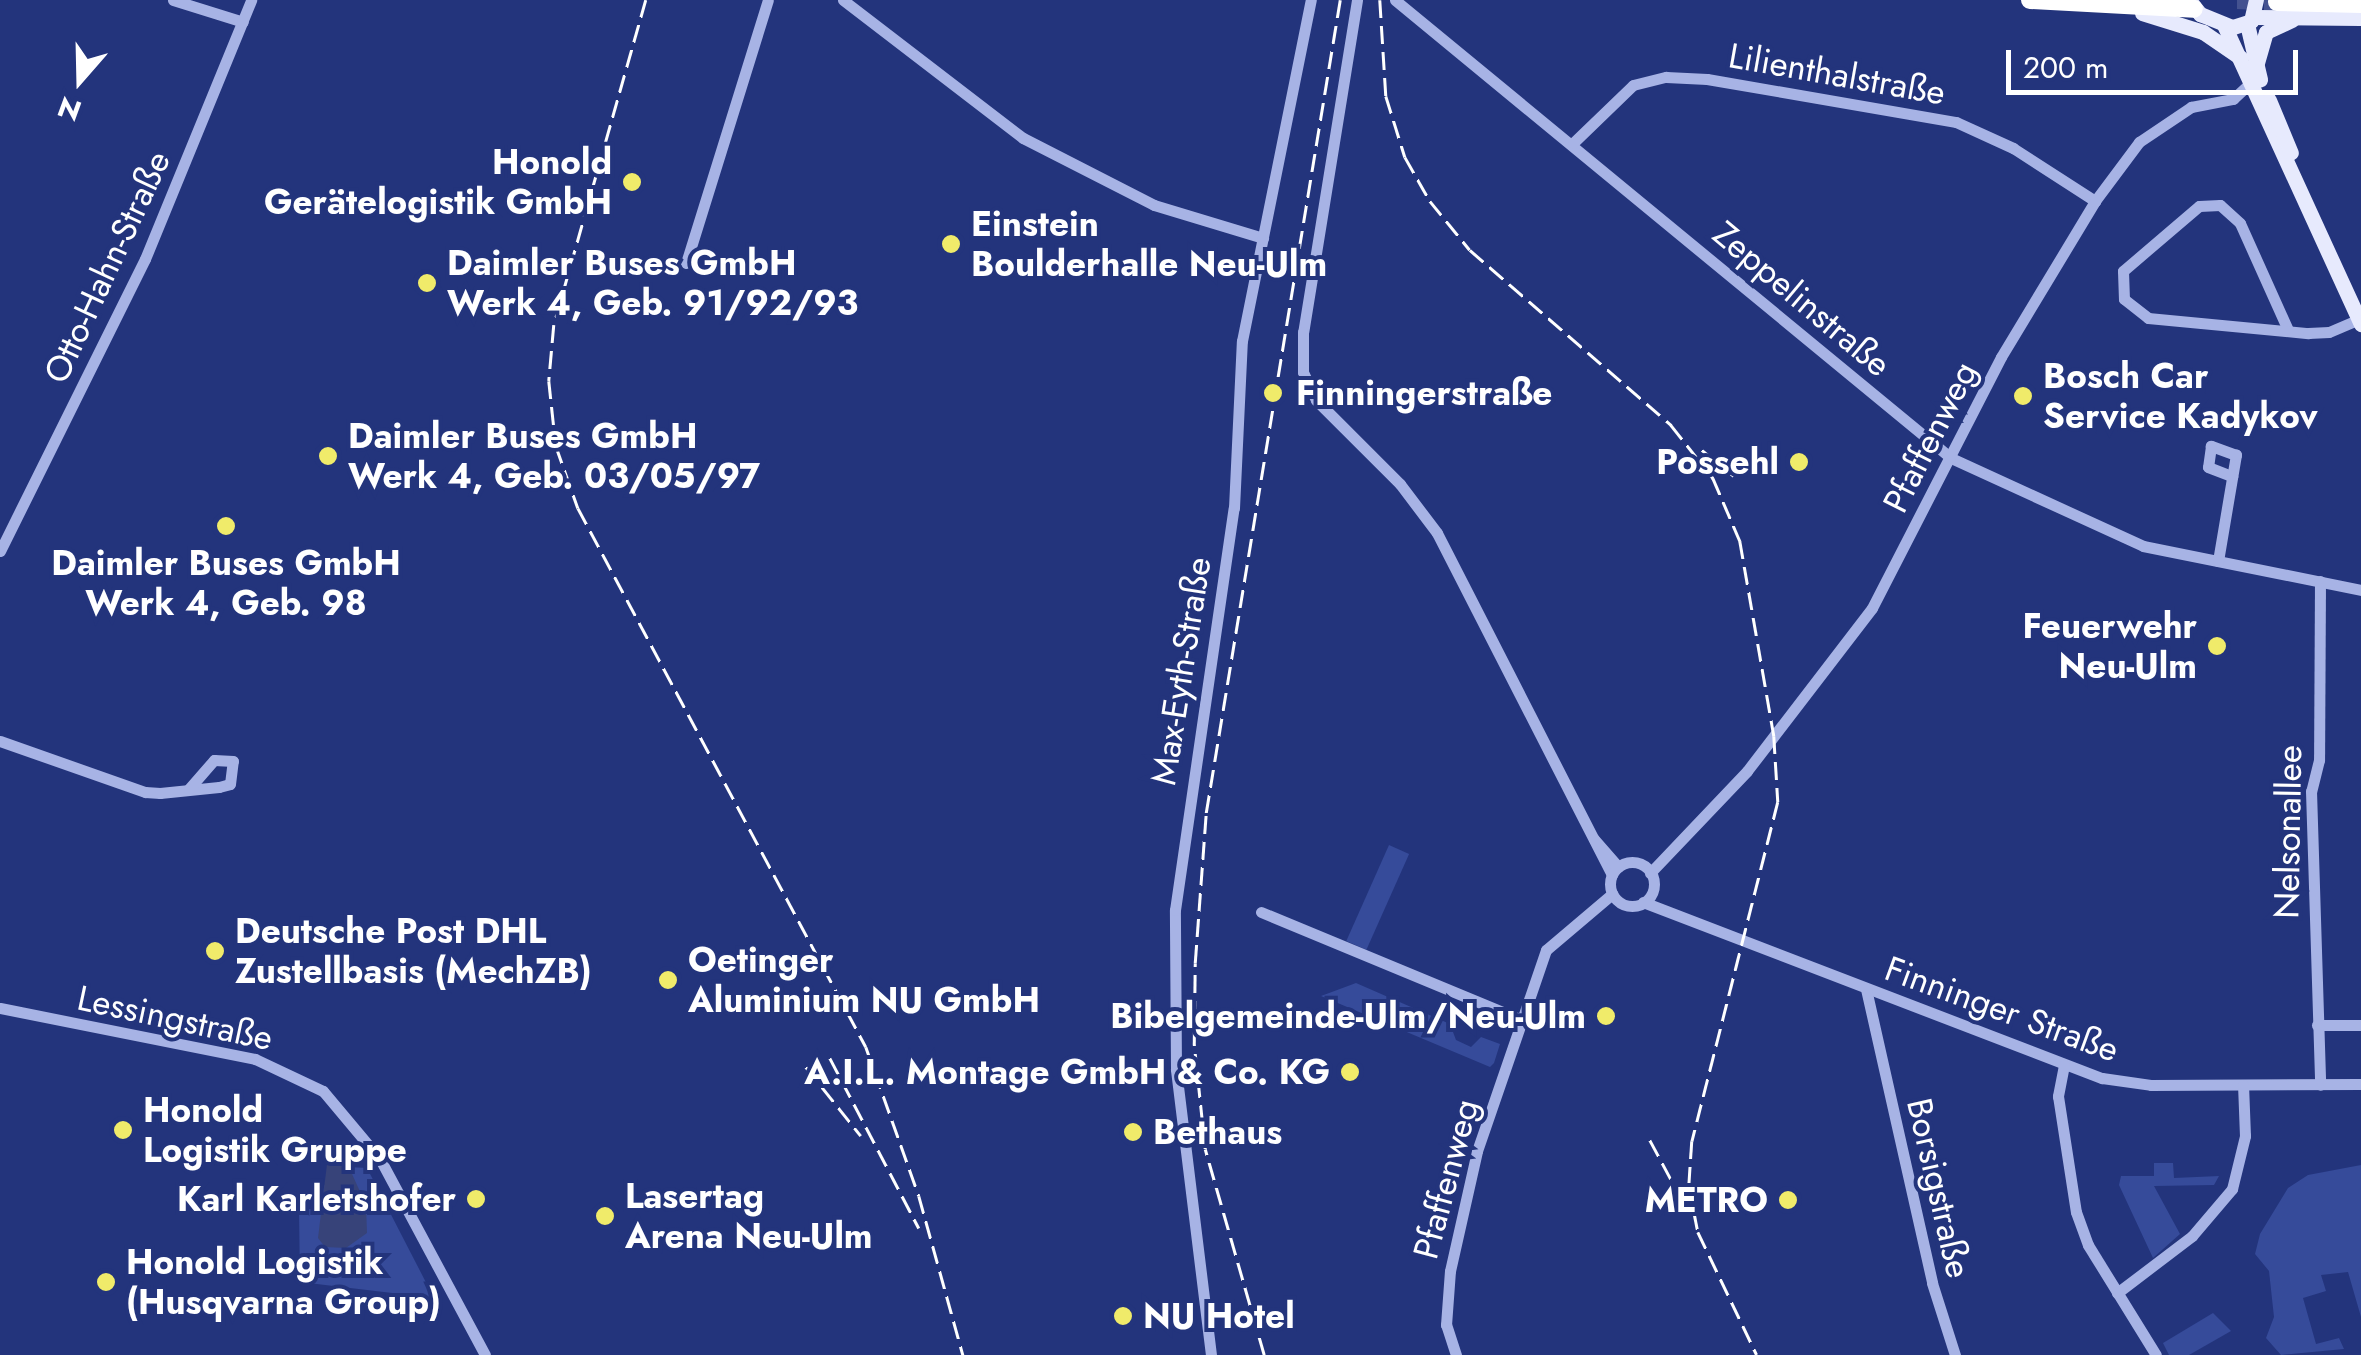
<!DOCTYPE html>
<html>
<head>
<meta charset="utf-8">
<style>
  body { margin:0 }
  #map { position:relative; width:2361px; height:1355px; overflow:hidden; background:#23347c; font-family:Jost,sans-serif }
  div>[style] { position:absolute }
  .green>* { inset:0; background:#364b9a; transform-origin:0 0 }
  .water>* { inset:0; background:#374379 }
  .highway-tunnel>* { height:18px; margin-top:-9px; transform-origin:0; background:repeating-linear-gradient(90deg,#445290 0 18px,transparent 0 27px) }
  .minor>* { height:11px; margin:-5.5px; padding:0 5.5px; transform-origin:5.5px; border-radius:5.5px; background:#a7b3e5 }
  .minor>.ring { margin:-5.5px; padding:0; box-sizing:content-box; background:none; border:11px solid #a7b3e5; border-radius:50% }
  .major>* { height:15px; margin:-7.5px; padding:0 7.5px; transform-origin:7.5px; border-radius:7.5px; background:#e7eafd }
  .highway>* { height:18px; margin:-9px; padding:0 9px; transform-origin:9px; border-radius:9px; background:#fff }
  .rail>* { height:2.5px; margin-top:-1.25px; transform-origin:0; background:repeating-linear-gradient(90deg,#fff 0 18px,transparent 0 26px) }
  .dots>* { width:28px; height:28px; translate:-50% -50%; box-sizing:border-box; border:5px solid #23347c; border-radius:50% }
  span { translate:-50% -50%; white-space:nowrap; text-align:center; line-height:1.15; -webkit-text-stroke:8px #23347c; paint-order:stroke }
  .street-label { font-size:35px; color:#fff }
  .poi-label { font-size:35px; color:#fff; font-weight:700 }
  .right { translate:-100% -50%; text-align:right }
  .left { translate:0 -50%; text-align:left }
  .north { position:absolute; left:30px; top:30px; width:100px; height:100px; -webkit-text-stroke:8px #23347c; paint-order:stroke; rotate:200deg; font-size:28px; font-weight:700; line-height:40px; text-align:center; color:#fff }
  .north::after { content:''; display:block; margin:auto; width:35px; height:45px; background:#fff; clip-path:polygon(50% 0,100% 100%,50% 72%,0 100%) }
  .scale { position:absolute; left:2006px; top:50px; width:292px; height:45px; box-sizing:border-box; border:5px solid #fff; border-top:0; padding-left:12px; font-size:30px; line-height:35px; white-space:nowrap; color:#fff; -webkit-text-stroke:8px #23347c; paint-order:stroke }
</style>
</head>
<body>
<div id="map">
  <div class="green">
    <div style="left:1389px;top:845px;width:22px;height:105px;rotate:24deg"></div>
    <div style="clip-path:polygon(1356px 983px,1450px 1024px,1456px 1040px,1471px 1047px,1481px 1037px,1500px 1044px,1494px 1063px,1490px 1067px,1321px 996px)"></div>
    <div style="clip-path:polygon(2154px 1163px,2173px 1163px,2174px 1178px,2219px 1176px,2214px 1185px,2154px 1186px,2180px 1234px,2153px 1258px,2119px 1185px,2121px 1176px,2154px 1176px)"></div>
    <div style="clip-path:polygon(2361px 1165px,2361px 1317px,2348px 1272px,2321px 1275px,2326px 1291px,2303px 1298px,2316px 1344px,2339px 1338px,2344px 1349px,2281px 1355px,2266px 1338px,2274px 1317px,2269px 1271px,2255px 1254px,2260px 1234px,2288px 1188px,2308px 1175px)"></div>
    <div style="clip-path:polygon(331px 1166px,367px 1168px,434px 1298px,300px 1282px,299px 1209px,317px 1209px)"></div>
    <div style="clip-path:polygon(2213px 1313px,2231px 1331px,2189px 1355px,2169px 1355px,2163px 1343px)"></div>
  </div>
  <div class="water">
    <div style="clip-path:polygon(328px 1156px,348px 1165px,366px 1205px,367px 1233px,346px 1248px,325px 1247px,318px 1238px)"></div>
  </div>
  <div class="highway-tunnel">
    <div style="left:2237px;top:0;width:40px;rotate:2.9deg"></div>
  </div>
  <div class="minor">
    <div style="left:173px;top:0;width:73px;rotate:17.4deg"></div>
    <div style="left:843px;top:0;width:227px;rotate:37.5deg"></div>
    <div style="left:1023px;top:138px;width:147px;rotate:27.1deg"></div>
    <div style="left:1154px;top:205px;width:114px;rotate:16.8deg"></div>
    <div style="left:1357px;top:0;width:336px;rotate:99.2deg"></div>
    <div style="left:1303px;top:332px;width:40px;rotate:90deg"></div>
    <div style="left:1303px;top:372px;width:31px;rotate:65deg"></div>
    <div style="left:1316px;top:400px;width:119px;rotate:45deg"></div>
    <div style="left:1400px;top:484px;width:61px;rotate:52.9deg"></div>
    <div style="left:1437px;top:533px;width:384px;rotate:62.9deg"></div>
    <div style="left:1395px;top:0;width:720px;rotate:39.48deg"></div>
    <div style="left:1951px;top:458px;width:211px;rotate:24.6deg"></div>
    <div style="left:2143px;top:546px;width:222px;rotate:11.4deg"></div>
    <div style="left:1573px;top:143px;width:83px;rotate:-44deg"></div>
    <div style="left:1633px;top:85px;width:34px;rotate:-14deg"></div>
    <div style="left:1666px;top:77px;width:41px;rotate:2.8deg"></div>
    <div style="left:1707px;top:79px;width:253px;rotate:9.8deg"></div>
    <div style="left:1956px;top:122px;width:63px;rotate:24.5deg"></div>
    <div style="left:2013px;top:148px;width:98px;rotate:32.9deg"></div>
    <div style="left:686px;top:263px;width:275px;rotate:-72.7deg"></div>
    <div style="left:2288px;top:330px;width:117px;rotate:-114.2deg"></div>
    <div style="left:2240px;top:223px;width:27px;rotate:-138deg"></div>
    <div style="left:2220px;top:205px;width:21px;rotate:177deg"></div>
    <div style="left:2199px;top:206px;width:100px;rotate:139.5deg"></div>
    <div style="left:2123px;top:271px;width:28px;rotate:88deg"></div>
    <div style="left:2124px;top:299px;width:31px;rotate:38deg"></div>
    <div style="left:2148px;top:318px;width:161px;rotate:5.4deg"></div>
    <div style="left:2308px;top:333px;width:21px;rotate:-3deg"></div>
    <div style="left:2329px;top:332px;width:33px;rotate:-23deg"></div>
    <div style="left:0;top:551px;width:326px;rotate:-63.6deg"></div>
    <div style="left:145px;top:259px;width:280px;rotate:-67.7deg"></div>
    <div style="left:2218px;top:561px;width:108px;rotate:-80.4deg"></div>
    <div style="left:2236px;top:455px;width:27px;rotate:-160deg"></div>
    <div style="left:2211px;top:446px;width:21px;rotate:98deg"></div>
    <div style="left:2208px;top:467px;width:26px;rotate:21deg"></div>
    <div style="left:2320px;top:581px;width:179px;rotate:90.3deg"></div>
    <div style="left:2319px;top:760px;width:32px;rotate:104deg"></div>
    <div style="left:2311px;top:791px;width:294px;rotate:88.2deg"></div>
    <div style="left:0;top:741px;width:154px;rotate:19.4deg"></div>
    <div style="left:145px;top:792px;width:15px;rotate:4deg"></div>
    <div style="left:160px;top:793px;width:59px;rotate:-5.8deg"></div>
    <div style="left:219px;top:787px;width:11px;rotate:-15deg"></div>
    <div style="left:230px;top:784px;width:23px;rotate:-83deg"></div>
    <div style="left:233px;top:761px;width:19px;rotate:-177deg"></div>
    <div style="left:214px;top:760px;width:38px;rotate:131deg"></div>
    <div style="left:1594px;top:839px;width:37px;rotate:49deg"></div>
    <div class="ring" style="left:1610px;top:862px;width:33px;height:33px"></div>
    <div style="left:1650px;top:873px;width:141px;rotate:-46.4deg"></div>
    <div style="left:1747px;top:771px;width:205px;rotate:-52.5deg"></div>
    <div style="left:1872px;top:608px;width:282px;rotate:-62.8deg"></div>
    <div style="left:2001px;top:357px;width:182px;rotate:-58.9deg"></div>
    <div style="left:2095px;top:201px;width:74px;rotate:-53.3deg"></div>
    <div style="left:2139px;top:142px;width:63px;rotate:-33.9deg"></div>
    <div style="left:2191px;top:107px;width:43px;rotate:-10.8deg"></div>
    <div style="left:2233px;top:99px;width:25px;rotate:-43deg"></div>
    <div style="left:1643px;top:902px;width:492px;rotate:21deg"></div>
    <div style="left:2102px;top:1078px;width:49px;rotate:8.1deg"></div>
    <div style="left:2151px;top:1085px;width:210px;rotate:-0.3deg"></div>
    <div style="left:1261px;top:912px;width:282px;rotate:22.5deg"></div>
    <div style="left:1866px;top:989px;width:301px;rotate:77.3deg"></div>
    <div style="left:1932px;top:1283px;width:76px;rotate:72.3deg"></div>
    <div style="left:0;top:1008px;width:260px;rotate:11.3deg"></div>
    <div style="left:255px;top:1059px;width:75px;rotate:25.2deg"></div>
    <div style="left:323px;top:1091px;width:89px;rotate:50deg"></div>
    <div style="left:380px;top:1159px;width:222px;rotate:61.8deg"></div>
    <div style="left:2317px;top:1025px;width:44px"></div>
    <div style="left:2064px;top:1065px;width:32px;rotate:101deg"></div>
    <div style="left:2058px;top:1096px;width:117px;rotate:81.2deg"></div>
    <div style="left:2076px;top:1212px;width:35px;rotate:70deg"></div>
    <div style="left:2088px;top:1245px;width:129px;rotate:58.3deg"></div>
    <div style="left:2117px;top:1293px;width:94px;rotate:-37.2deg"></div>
    <div style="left:2192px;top:1236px;width:62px;rotate:-49.6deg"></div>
    <div style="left:2232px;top:1189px;width:55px;rotate:-76.2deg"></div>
    <div style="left:2245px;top:1136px;width:51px;rotate:-92.2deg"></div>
    <div style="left:1211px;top:1355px;width:288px;rotate:-97deg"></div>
    <div style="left:1176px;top:1069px;width:159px;rotate:-90.4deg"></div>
    <div style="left:1175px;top:910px;width:406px;rotate:-81.7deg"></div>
    <div style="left:1234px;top:508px;width:167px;rotate:-87.3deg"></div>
    <div style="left:1242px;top:341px;width:348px;rotate:-78.6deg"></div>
    <div style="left:1456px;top:1355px;width:32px;rotate:-108deg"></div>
    <div style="left:1446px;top:1325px;width:54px;rotate:-85.8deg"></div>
    <div style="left:1450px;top:1271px;width:123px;rotate:-77.3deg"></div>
    <div style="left:1477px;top:1151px;width:139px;rotate:-71deg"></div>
    <div style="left:1522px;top:1020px;width:74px;rotate:-71.1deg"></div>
    <div style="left:1546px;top:950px;width:87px;rotate:-40.3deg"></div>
  </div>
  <div class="major">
    <div style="left:2189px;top:0;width:18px;rotate:52deg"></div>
    <div style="left:2200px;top:14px;width:35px;rotate:22deg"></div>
    <div style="left:2233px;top:27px;width:19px;rotate:-18deg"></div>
    <div style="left:2251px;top:21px;width:22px;rotate:-77deg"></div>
    <div style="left:2142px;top:13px;width:64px;rotate:17.3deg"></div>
    <div style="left:2203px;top:32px;width:46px;rotate:34.4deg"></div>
    <div style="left:2254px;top:17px;width:107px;rotate:0.5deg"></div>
    <div style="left:2247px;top:24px;width:57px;rotate:76.7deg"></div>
    <div style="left:2224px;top:25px;width:329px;rotate:65.4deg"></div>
    <div style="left:2257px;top:63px;width:32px;rotate:-74deg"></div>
    <div style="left:2266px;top:32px;width:29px;rotate:-25deg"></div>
    <div style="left:2269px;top:100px;width:57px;rotate:67.5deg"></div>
  </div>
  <div class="highway">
    <div style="left:2030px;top:0;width:164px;rotate:3.1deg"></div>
    <div style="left:2277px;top:2px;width:84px;rotate:1.4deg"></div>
  </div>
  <div class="rail">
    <div style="left:646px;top:0;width:338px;rotate:105.8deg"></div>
    <div style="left:554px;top:325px;width:56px;rotate:95.1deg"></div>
    <div style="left:549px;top:381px;width:65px;rotate:83.9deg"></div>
    <div style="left:556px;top:446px;width:66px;rotate:70.5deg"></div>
    <div style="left:578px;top:508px;width:611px;rotate:61.88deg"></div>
    <div style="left:866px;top:1047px;width:158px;rotate:70.4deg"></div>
    <div style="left:919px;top:1196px;width:165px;rotate:74.5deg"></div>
    <div style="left:1380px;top:0;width:96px;rotate:86.4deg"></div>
    <div style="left:1386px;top:96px;width:64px;rotate:72.7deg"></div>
    <div style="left:1405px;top:157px;width:51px;rotate:60.4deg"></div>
    <div style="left:1430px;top:201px;width:63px;rotate:50.8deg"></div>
    <div style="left:1470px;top:250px;width:267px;rotate:41deg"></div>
    <div style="left:1671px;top:425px;width:68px;rotate:51.6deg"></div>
    <div style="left:1713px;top:478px;width:69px;rotate:66.8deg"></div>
    <div style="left:1740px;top:541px;width:198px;rotate:80.1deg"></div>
    <div style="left:1774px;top:736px;width:66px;rotate:86.5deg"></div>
    <div style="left:1778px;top:802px;width:350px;rotate:104.2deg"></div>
    <div style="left:1692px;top:1141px;width:45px;rotate:93.8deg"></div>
    <div style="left:1689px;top:1186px;width:47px;rotate:78.9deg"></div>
    <div style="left:1698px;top:1232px;width:136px;rotate:64.4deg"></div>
    <div style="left:1702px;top:450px;width:41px;rotate:39.1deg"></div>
    <div style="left:830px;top:1058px;width:192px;rotate:62.4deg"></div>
    <div style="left:806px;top:1067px;width:88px;rotate:51.4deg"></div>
    <div style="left:1650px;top:1140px;width:78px;rotate:61.8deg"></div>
    <div style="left:1264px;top:1355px;width:214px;rotate:-106deg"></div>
    <div style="left:1205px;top:1149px;width:105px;rotate:-96deg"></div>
    <div style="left:1194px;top:1045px;width:82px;rotate:-89.3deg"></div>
    <div style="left:1195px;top:963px;width:150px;rotate:-85.8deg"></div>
    <div style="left:1206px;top:813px;width:824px;rotate:-80.64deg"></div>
  </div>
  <div class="dots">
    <div style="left:632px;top:182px;background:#f0eb6a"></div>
    <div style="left:951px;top:244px;background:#f0eb6a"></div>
    <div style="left:427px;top:283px;background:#f0eb6a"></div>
    <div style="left:1273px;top:393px;background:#f0eb6a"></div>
    <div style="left:2023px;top:396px;background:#f0eb6a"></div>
    <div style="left:328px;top:456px;background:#f0eb6a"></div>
    <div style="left:1799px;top:462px;background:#f0eb6a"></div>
    <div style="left:226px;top:526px;background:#f0eb6a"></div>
    <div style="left:2217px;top:646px;background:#f0eb6a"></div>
    <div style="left:215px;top:951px;background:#f0eb6a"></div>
    <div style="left:668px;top:980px;background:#f0eb6a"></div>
    <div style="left:1606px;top:1016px;background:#f0eb6a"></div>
    <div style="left:1350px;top:1072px;background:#f0eb6a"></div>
    <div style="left:123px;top:1130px;background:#f0eb6a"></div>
    <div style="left:1133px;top:1132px;background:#f0eb6a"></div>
    <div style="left:476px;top:1199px;background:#f0eb6a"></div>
    <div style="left:1788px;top:1200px;background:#f0eb6a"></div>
    <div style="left:605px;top:1216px;background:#f0eb6a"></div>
    <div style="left:106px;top:1282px;background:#f0eb6a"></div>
    <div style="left:1123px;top:1316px;background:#f0eb6a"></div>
  </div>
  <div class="street-label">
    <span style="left:1837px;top:74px;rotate:10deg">Lilienthalstraße</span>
    <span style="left:107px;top:267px;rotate:-65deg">Otto-Hahn-Straße</span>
    <span style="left:1802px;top:299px;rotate:40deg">Zeppelinstraße</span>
    <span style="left:1930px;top:437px;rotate:-63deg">Pfaffenweg</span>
    <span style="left:1181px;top:671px;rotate:-81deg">Max-Eyth-Straße</span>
    <span style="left:2288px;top:832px;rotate:-89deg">Nelsonallee</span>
    <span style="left:2002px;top:1009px;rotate:20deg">Finninger Straße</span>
    <span style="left:175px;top:1018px;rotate:12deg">Lessingstraße</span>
    <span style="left:1446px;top:1179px;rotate:-75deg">Pfaffenweg</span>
    <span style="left:1939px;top:1188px;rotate:77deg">Borsigstraße</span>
  </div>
  <div class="poi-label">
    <span class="right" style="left:612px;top:182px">Honold<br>Gerätelogistik GmbH</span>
    <span class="left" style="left:971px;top:244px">Einstein<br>Boulderhalle Neu-Ulm</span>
    <span class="left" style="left:447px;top:283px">Daimler Buses GmbH<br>Werk 4, Geb. 91/92/93</span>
    <span class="left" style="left:2043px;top:396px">Bosch Car<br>Service Kadykov</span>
    <span class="left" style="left:1296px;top:393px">Finningerstraße</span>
    <span class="left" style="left:348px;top:456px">Daimler Buses GmbH<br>Werk 4, Geb. 03/05/97</span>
    <span class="right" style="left:1779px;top:462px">Possehl</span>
    <span style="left:226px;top:583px">Daimler Buses GmbH<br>Werk 4, Geb. 98</span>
    <span class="right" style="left:2197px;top:646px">Feuerwehr<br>Neu-Ulm</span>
    <span class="left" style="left:235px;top:951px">Deutsche Post DHL<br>Zustellbasis (MechZB)</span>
    <span class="left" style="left:688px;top:980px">Oetinger<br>Aluminium NU GmbH</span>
    <span class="right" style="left:1586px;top:1016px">Bibelgemeinde-Ulm/Neu-Ulm</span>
    <span class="right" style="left:1330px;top:1072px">A.I.L. Montage GmbH &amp; Co. KG</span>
    <span class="left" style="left:143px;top:1130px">Honold<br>Logistik Gruppe</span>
    <span class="left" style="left:1153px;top:1132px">Bethaus</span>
    <span class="left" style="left:625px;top:1216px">Lasertag<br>Arena Neu-Ulm</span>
    <span class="right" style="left:456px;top:1199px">Karl Karletshofer</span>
    <span class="right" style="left:1768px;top:1200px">METRO</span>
    <span class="left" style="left:126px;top:1282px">Honold Logistik<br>(Husqvarna Group)</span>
    <span class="left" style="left:1143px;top:1316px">NU Hotel</span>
  </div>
  <div class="north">N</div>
  <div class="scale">200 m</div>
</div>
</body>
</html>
